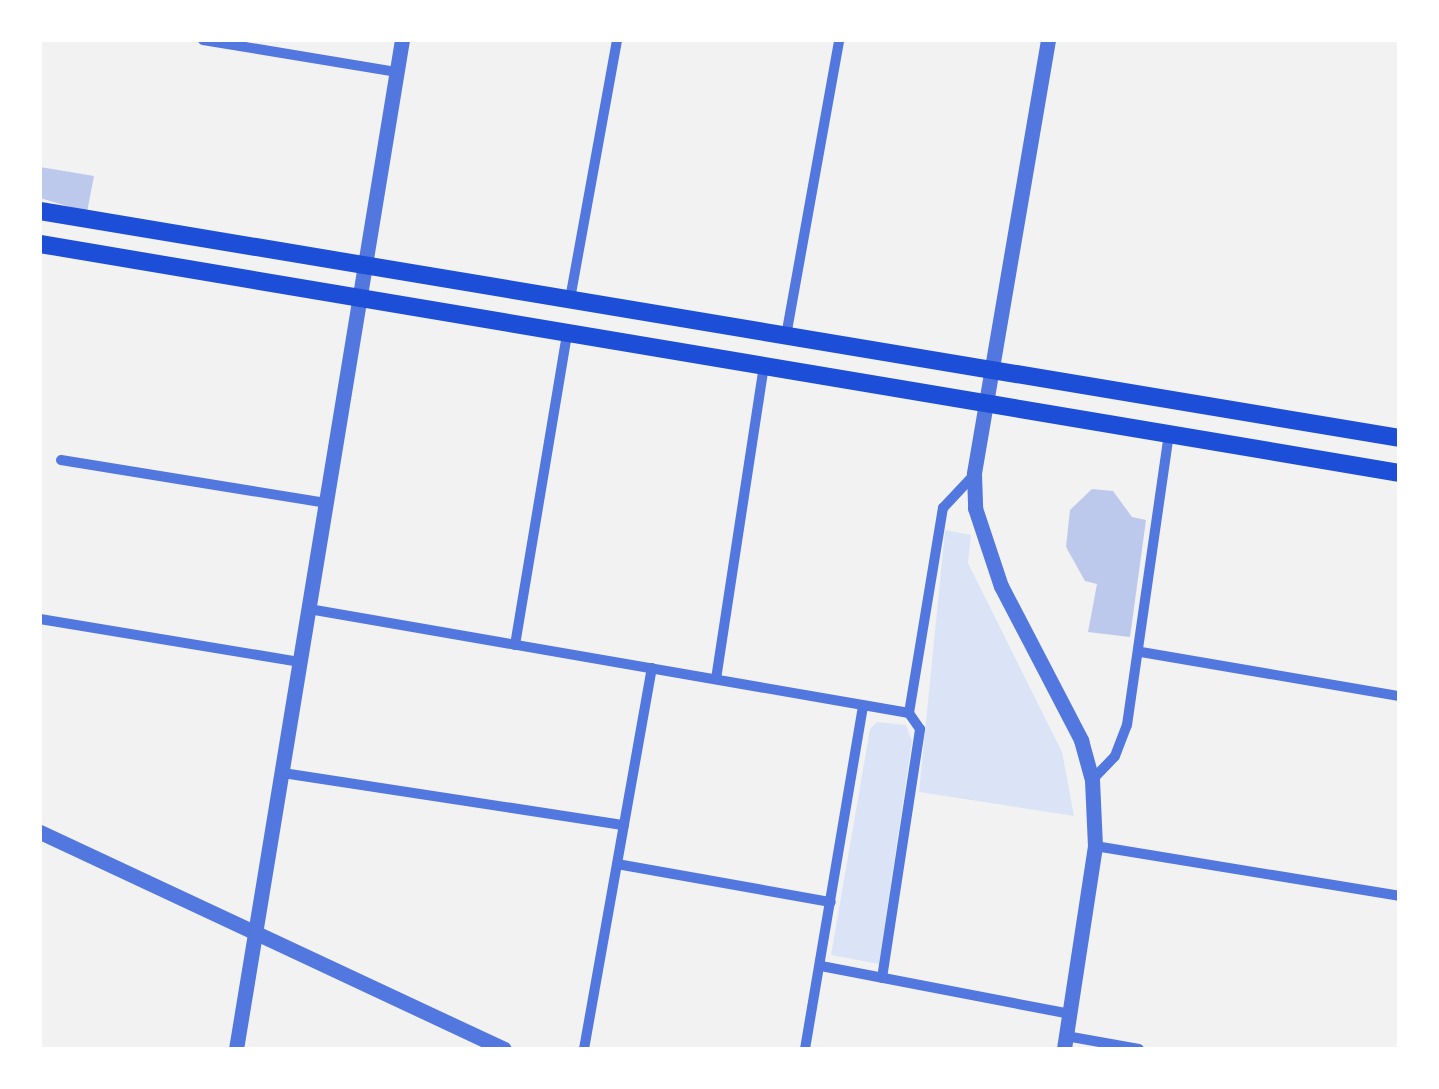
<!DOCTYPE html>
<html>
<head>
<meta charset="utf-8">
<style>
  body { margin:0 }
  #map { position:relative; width:1439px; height:1089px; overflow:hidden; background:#f2f2f2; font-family:"Zilla Slab",serif }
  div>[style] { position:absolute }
  .green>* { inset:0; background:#dbe4f7 }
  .building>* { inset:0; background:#bdc9ec }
  .minor>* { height:10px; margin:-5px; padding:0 5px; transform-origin:5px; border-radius:5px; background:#5277de }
  .tertiary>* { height:15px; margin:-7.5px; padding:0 7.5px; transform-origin:7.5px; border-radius:7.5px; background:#5277de }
  .secondary>* { height:18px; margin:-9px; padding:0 9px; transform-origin:9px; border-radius:9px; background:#1d4ed8 }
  span { translate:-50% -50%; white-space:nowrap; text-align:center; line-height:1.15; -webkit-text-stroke:10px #fff; paint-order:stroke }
  .frame { position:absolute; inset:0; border:42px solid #fff; pointer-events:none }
</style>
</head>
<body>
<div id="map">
  <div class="green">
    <div style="clip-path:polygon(945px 530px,971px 535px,968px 563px,1062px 752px,1074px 816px,919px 792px)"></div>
    <div style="clip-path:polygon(877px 722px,906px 725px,912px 741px,879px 964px,831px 955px,870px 729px)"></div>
  </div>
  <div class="building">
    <div style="clip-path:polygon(40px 167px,94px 176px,87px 212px,40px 198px)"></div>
    <div style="clip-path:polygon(1092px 489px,1113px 491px,1132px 517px,1146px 520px,1130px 637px,1088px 632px,1097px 584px,1085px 581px,1066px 547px,1070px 510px)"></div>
  </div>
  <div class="minor">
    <div style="left:203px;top:40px;width:197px;rotate:9.4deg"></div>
    <div style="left:570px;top:299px;width:263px;rotate:-79.7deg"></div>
    <div style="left:786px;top:336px;width:301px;rotate:-79.8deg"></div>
    <div style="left:61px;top:460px;width:268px;rotate:9.2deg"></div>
    <div style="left:309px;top:609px;width:609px;rotate:9.83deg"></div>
    <div style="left:40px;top:619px;width:264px;rotate:9.4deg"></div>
    <div style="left:515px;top:645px;width:316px;rotate:-80.5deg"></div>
    <div style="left:1141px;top:652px;width:262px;rotate:9.7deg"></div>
    <div style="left:716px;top:679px;width:317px;rotate:-81.3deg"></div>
    <div style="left:909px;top:713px;width:208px;rotate:-80.6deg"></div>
    <div style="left:943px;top:508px;width:45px;rotate:-46.8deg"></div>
    <div style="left:283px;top:773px;width:345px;rotate:8.7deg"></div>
    <div style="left:1092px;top:780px;width:33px;rotate:-46deg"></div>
    <div style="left:1115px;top:756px;width:33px;rotate:-69deg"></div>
    <div style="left:1127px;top:725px;width:294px;rotate:-81.8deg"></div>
    <div style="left:1095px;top:846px;width:308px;rotate:9.3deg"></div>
    <div style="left:617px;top:864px;width:217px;rotate:10.1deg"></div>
    <div style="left:821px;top:966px;width:254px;rotate:10.9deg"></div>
    <div style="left:882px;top:978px;width:252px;rotate:-81.3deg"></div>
    <div style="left:920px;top:729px;width:19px;rotate:-125deg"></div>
    <div style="left:1066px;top:1036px;width:74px;rotate:10.1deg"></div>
    <div style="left:584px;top:1049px;width:387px;rotate:-79.9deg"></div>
    <div style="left:805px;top:1049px;width:348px;rotate:-80.4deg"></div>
  </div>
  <div class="tertiary">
    <div style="left:1048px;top:40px;width:440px;rotate:99.7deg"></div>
    <div style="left:974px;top:474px;width:34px;rotate:88deg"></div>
    <div style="left:975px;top:508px;width:82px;rotate:71.6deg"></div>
    <div style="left:1001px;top:586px;width:174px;rotate:62.5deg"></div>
    <div style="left:1081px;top:740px;width:41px;rotate:74.6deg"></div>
    <div style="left:1092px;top:780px;width:66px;rotate:87.4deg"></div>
    <div style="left:1095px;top:846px;width:205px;rotate:98.7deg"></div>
    <div style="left:40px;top:832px;width:512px;rotate:25.06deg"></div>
    <div style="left:236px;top:1049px;width:1023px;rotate:-80.66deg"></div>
  </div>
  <div class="secondary">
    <div style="left:40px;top:211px;width:1378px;rotate:9.48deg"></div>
    <div style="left:40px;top:244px;width:1378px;rotate:9.56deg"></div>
  </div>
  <div class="frame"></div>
</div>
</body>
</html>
